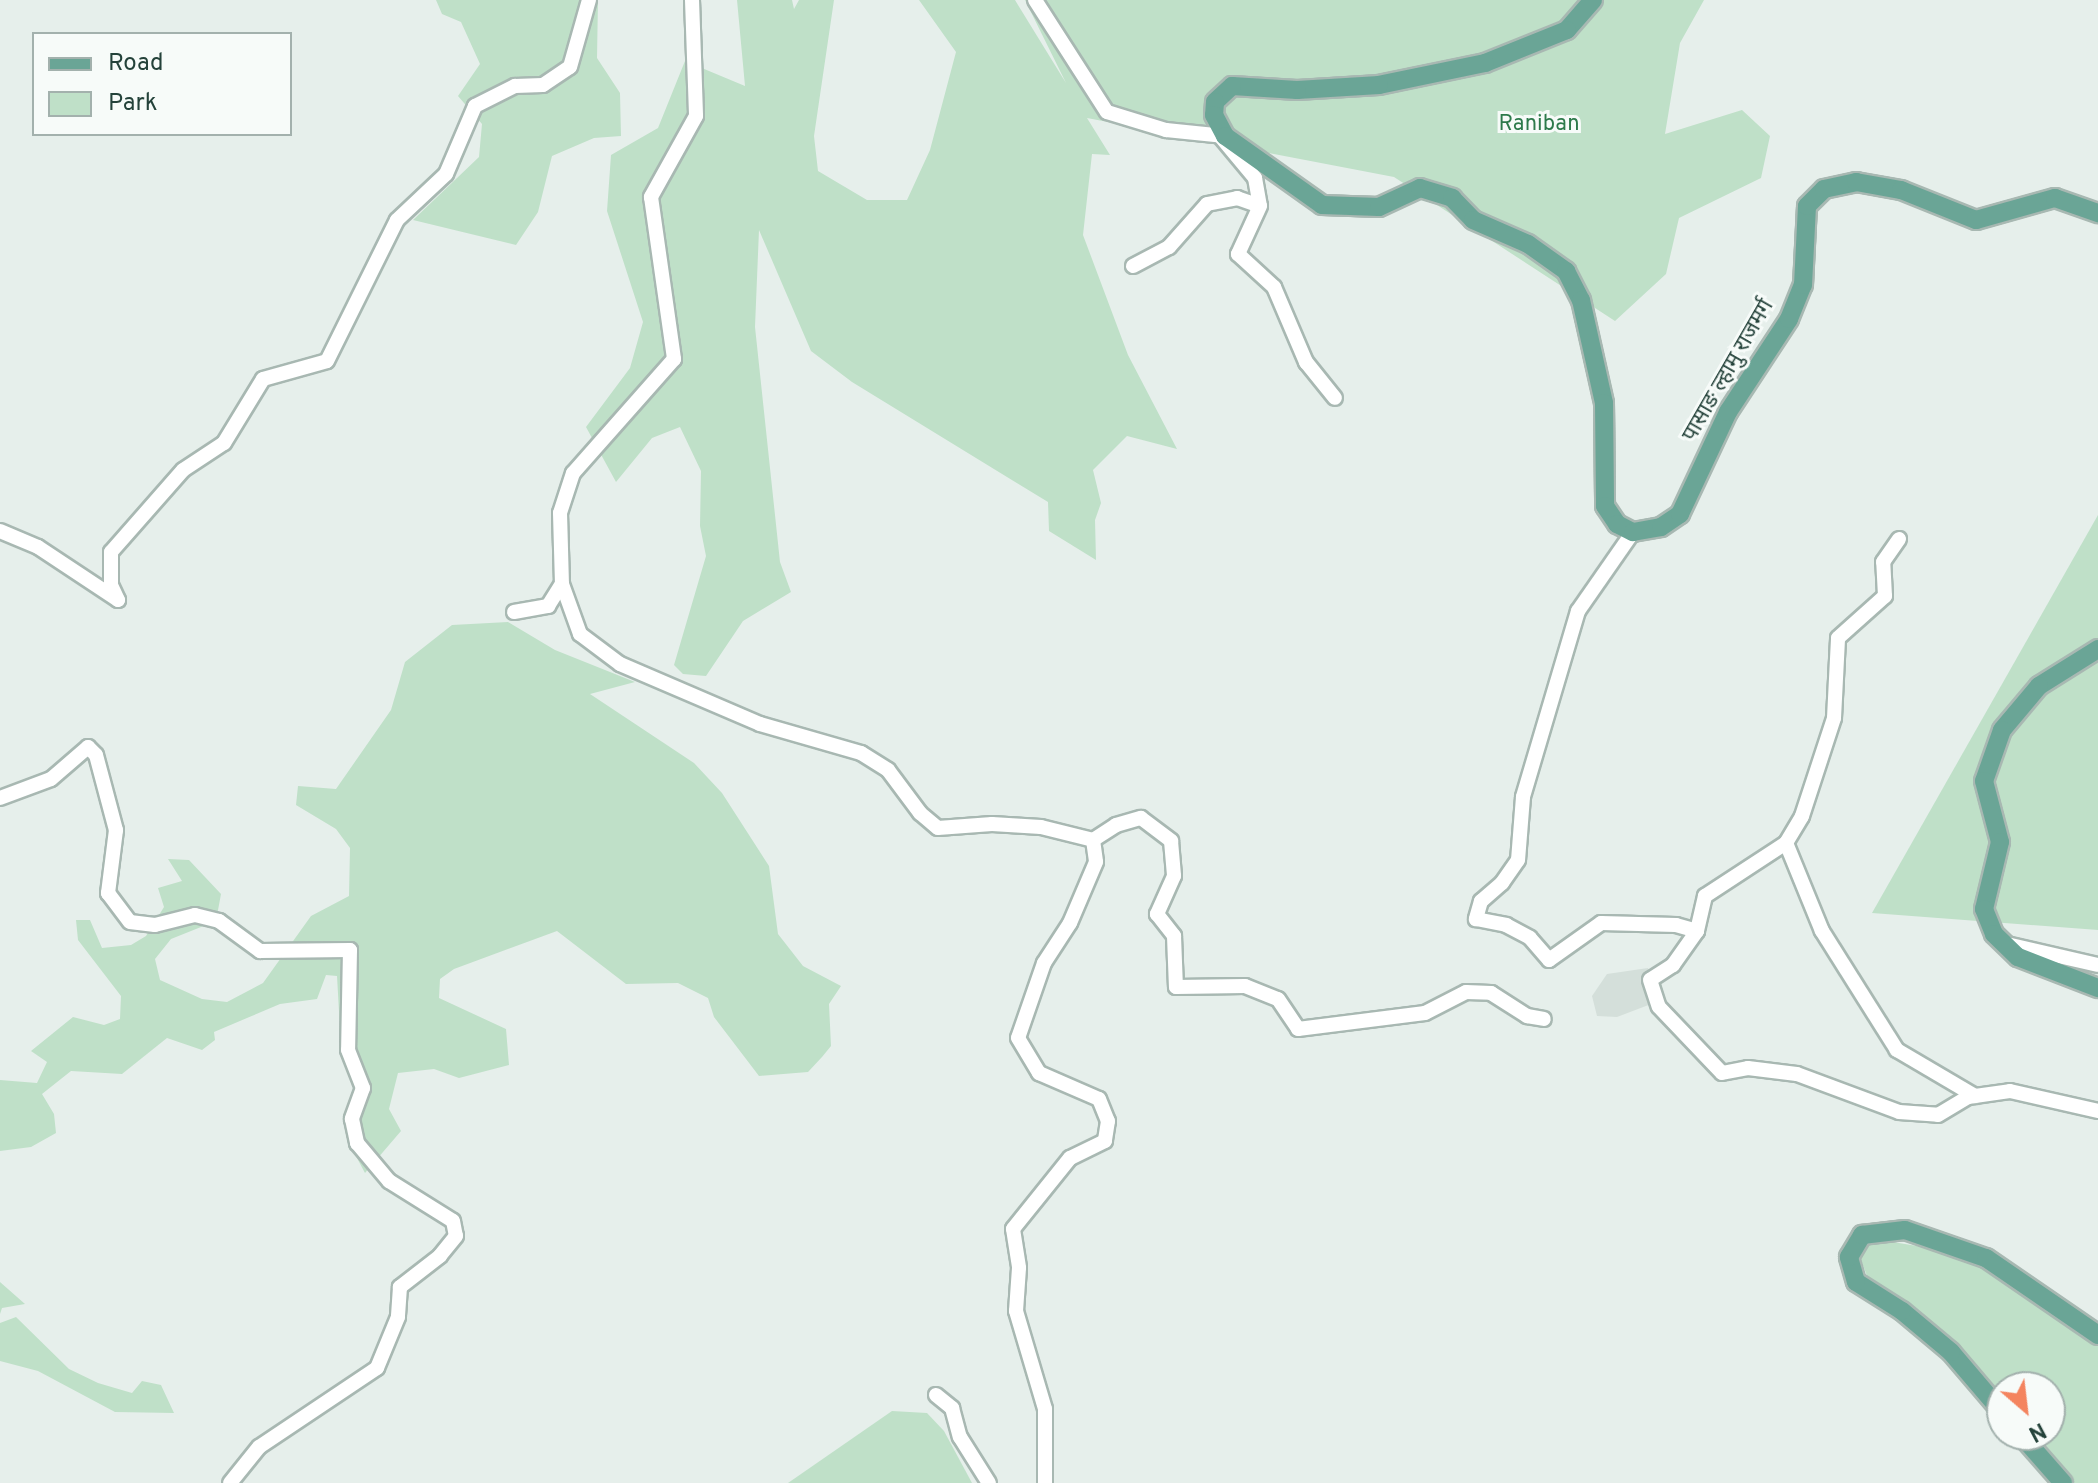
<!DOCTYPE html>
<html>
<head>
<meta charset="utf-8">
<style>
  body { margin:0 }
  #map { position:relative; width:2098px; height:1483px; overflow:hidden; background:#e6efeb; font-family:Overpass,"Noto Sans Devanagari",sans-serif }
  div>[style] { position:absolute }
  .built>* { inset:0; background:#d4dfda }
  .green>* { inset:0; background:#bfe0c8 }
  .roads { filter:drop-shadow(2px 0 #a8b8b2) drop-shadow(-2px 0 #a8b8b2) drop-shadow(0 2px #a8b8b2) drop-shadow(0 -2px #a8b8b2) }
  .minor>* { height:14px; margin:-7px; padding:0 7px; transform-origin:7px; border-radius:7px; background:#fff }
  .major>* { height:18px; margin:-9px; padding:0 9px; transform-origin:9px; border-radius:9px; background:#6aa596 }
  span { translate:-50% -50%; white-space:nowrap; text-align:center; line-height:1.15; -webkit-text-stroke:6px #f7fbf9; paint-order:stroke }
  .park-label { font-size:22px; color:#2d7a4b }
  .street-label { font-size:22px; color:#24423a }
  .legend { position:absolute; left:32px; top:32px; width:260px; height:104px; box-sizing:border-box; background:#f7fbf9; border:2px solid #a3b1ad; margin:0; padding:10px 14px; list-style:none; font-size:24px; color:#24423a }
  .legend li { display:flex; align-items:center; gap:16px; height:40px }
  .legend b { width:40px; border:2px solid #a3b1ad }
  .north { position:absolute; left:1986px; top:1371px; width:80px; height:80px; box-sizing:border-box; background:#f7fbf9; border:2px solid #a3b1ad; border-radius:50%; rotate:152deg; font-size:22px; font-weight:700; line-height:32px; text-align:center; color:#24423a }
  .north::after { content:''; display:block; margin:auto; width:28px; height:36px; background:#f4845f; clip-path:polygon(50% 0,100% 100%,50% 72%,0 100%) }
</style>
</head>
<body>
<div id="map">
  <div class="built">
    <div style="clip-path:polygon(1648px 968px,1659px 1001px,1617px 1017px,1597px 1016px,1592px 996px,1607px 974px)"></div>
  </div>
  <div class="green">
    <div style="clip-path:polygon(436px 0,598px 0,597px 58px,620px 93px,621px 136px,594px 138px,552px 156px,538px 212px,516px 245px,413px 220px,479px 157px,482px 124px,458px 96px,480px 64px,461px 22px,442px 14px)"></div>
    <div style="clip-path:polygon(737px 0,792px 0,794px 9px,799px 0,834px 0,814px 136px,818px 171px,867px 200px,907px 200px,930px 150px,956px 52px,919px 0,1015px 0,1066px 83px,1025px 0,1704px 0,1680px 43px,1665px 134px,1742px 110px,1770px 136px,1761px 178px,1679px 218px,1666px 274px,1615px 321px,1394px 177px,1087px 118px,1110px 155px,1092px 154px,1083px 235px,1128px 355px,1177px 449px,1127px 436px,1093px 470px,1101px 503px,1095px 520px,1096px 560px,1049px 531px,1048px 502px,852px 382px,811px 351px,759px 230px,755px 327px,780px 562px,791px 592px,743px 621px,706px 676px,683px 674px,674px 665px,706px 556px,700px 526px,701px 471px,680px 427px,652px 438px,616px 482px,586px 427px,630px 368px,643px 322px,607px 211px,611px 155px,658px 128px,685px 61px,745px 86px)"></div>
    <div style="clip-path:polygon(2098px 515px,2098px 930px,1872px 913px)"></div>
    <div style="clip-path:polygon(508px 622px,555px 650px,635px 682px,590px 694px,694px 763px,722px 793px,769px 866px,778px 934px,803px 966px,841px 986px,829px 1004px,831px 1046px,822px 1057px,808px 1072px,759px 1076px,714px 1017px,708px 998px,678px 983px,626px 984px,557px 931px,454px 969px,440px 979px,439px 998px,506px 1029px,509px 1065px,459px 1078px,434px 1069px,398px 1073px,389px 1109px,401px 1131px,365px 1173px,349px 1143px,356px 1076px,340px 1029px,337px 976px,326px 975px,317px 999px,280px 1004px,214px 1032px,215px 1040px,202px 1050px,167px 1038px,122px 1074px,71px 1071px,42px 1094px,54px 1114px,56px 1133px,31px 1147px,0 1151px,0 1080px,37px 1083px,47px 1062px,31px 1051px,73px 1017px,104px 1025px,120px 1019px,121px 996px,78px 940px,76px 920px,90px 920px,102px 948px,131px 945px,146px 936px,164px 907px,158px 888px,182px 881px,168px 859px,189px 860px,221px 894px,216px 921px,171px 939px,155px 959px,160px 980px,202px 999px,227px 1002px,263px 983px,311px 916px,349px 896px,350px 848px,336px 829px,296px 805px,298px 786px,336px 789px,391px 710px,405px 662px,452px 625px)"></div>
    <div style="clip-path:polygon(1881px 1240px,1935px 1249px,1985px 1267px,2098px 1345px,2098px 1483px,2071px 1483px,2030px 1435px,2050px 1435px,2050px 1387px,2002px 1387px,2002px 1401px,1946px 1335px,1869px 1281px,1859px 1255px,1863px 1247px)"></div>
    <div style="clip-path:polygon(0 1282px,25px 1304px,2px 1308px,0 1314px)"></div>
    <div style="clip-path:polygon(16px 1317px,69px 1369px,98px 1383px,132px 1393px,142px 1381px,161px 1385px,174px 1413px,115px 1412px,38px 1371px,0 1361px,0 1323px)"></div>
    <div style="clip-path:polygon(892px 1411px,927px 1413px,944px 1431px,972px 1483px,788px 1483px)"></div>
  </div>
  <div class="roads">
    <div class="minor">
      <div style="left:692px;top:0;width:116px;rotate:88deg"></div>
      <div style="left:696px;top:116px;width:93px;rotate:119.1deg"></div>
      <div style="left:651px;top:197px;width:164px;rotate:81.9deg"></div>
      <div style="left:674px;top:359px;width:152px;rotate:131.5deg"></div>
      <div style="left:573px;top:473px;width:42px;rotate:108deg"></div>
      <div style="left:560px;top:513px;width:71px;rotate:88.4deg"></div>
      <div style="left:562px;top:584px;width:53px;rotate:70.2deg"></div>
      <div style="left:580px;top:634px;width:50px;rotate:36.9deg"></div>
      <div style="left:620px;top:664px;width:152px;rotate:23.2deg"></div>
      <div style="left:760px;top:724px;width:105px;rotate:16deg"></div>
      <div style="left:861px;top:753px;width:32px;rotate:32deg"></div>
      <div style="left:888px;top:770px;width:54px;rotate:53.3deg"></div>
      <div style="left:920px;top:813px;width:23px;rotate:40deg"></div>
      <div style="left:938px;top:828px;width:54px;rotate:-4.2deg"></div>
      <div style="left:992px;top:824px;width:49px;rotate:3.5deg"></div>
      <div style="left:1041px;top:827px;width:54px;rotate:14deg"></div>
      <div style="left:1093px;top:840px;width:22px;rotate:82deg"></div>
      <div style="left:1096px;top:862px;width:66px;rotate:113.1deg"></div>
      <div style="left:1070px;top:923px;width:48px;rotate:123deg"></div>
      <div style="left:1044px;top:963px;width:79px;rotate:109.1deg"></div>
      <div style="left:1018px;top:1038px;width:41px;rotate:59deg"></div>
      <div style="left:1039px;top:1073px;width:65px;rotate:23.4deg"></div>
      <div style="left:1099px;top:1099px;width:24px;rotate:68deg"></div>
      <div style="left:1108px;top:1121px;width:20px;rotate:99deg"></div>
      <div style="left:1105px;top:1141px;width:39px;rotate:154deg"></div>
      <div style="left:1070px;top:1158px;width:91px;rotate:128.8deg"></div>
      <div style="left:1013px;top:1229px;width:39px;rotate:81deg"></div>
      <div style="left:1019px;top:1268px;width:43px;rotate:94deg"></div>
      <div style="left:1016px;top:1311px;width:102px;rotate:73.5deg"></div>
      <div style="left:1045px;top:1409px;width:74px;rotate:90deg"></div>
      <div style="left:1035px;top:0;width:133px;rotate:57.3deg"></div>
      <div style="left:1107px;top:112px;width:62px;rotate:17deg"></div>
      <div style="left:1166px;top:130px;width:59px;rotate:5.8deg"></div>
      <div style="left:1220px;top:136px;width:55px;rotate:50.2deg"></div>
      <div style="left:1255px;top:178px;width:28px;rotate:80deg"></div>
      <div style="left:1260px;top:206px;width:53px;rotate:114.6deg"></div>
      <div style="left:1238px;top:254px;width:49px;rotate:42.5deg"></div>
      <div style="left:1274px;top:287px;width:82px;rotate:66.9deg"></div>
      <div style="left:1306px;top:362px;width:46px;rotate:51.1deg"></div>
      <div style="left:1133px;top:266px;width:41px;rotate:-27.8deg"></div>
      <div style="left:1169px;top:247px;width:57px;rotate:-48.5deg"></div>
      <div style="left:1207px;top:204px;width:31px;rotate:-11deg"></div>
      <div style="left:1237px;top:198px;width:24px;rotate:19deg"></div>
      <div style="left:0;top:531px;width:41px;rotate:22.8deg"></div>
      <div style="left:38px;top:547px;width:96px;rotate:33.5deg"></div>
      <div style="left:118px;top:600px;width:17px;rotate:-115deg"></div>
      <div style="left:111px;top:585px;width:33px;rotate:-90deg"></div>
      <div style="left:111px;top:552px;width:109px;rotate:-48.7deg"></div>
      <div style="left:183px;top:470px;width:49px;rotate:-33.4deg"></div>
      <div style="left:224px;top:443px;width:75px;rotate:-58.6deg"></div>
      <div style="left:263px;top:379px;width:66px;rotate:-15.7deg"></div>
      <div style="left:327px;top:361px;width:157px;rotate:-63.6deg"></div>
      <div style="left:397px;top:220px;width:67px;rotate:-43.2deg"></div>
      <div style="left:446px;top:174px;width:74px;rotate:-66.9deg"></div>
      <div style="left:475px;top:106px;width:45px;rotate:-26.6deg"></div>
      <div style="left:515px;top:86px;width:28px;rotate:-2deg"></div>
      <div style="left:543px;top:85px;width:32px;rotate:-34deg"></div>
      <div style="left:570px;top:67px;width:70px;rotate:-74.2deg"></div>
      <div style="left:1633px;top:532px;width:96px;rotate:124.8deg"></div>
      <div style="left:1578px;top:611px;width:194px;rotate:106.5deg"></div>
      <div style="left:1523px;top:797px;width:63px;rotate:94.5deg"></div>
      <div style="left:1518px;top:860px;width:28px;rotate:125deg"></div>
      <div style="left:1502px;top:883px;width:28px;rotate:139deg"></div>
      <div style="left:1481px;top:901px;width:19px;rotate:106deg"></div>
      <div style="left:1476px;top:919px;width:31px;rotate:11deg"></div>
      <div style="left:1506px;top:925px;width:27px;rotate:28deg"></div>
      <div style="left:1530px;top:938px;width:29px;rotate:49deg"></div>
      <div style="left:1549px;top:960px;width:64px;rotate:-35.4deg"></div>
      <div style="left:1601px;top:923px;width:75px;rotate:1.5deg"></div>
      <div style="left:1676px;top:925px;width:22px;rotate:16deg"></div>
      <div style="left:514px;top:612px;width:35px;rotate:-10deg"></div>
      <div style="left:548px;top:606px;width:26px;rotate:-58deg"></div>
      <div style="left:0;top:798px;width:54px;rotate:-20.4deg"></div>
      <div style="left:51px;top:779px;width:49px;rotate:-40.9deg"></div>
      <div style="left:88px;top:747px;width:11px;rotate:45deg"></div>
      <div style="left:96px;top:755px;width:78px;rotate:75.1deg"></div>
      <div style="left:116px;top:830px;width:64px;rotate:97.2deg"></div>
      <div style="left:108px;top:893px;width:36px;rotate:53deg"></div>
      <div style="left:130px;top:922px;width:25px;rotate:7deg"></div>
      <div style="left:155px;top:925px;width:41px;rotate:-14deg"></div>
      <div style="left:195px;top:915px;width:25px;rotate:14deg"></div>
      <div style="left:219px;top:921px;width:51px;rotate:36.2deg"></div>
      <div style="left:260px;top:951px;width:90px;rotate:-0.6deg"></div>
      <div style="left:350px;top:950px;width:100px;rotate:91.1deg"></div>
      <div style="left:348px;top:1050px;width:41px;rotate:68.5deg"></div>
      <div style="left:363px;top:1088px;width:33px;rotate:110deg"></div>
      <div style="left:352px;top:1119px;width:25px;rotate:78deg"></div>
      <div style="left:357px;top:1143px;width:50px;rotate:49.9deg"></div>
      <div style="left:389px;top:1181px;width:75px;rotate:32deg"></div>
      <div style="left:453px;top:1221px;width:15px;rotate:79deg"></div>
      <div style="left:456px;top:1236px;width:26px;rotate:129deg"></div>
      <div style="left:440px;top:1256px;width:51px;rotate:142.2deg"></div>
      <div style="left:400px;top:1287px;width:30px;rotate:94deg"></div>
      <div style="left:398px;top:1317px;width:55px;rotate:112.4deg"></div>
      <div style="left:377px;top:1368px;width:142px;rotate:146.2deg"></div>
      <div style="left:259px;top:1447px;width:46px;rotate:128.9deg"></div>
      <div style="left:1093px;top:840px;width:27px;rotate:-33deg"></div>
      <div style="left:1116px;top:825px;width:26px;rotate:-16deg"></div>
      <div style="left:1141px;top:818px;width:38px;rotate:37deg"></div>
      <div style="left:1171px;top:841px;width:35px;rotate:85deg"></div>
      <div style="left:1174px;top:876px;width:42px;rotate:114.1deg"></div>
      <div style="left:1157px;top:914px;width:28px;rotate:52deg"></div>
      <div style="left:1174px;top:936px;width:51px;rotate:87.8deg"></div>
      <div style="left:1176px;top:987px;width:69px;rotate:-0.8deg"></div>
      <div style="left:1245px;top:986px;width:35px;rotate:22deg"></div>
      <div style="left:1278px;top:999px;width:36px;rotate:56deg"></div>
      <div style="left:1298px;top:1029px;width:128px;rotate:-7.2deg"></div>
      <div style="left:1425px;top:1013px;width:46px;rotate:-27.1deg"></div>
      <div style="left:1466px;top:992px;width:25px;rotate:2deg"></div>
      <div style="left:1491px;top:993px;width:43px;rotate:32.6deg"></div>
      <div style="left:1527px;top:1016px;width:17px;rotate:10deg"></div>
      <div style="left:1786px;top:843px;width:31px;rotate:-59deg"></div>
      <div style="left:1802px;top:816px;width:103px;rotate:-71.9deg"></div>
      <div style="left:1834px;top:718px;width:80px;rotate:-87.1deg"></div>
      <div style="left:1838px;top:638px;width:63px;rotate:-41.8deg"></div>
      <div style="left:1885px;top:596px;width:34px;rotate:-93deg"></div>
      <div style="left:1883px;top:562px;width:28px;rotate:-55deg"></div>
      <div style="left:2006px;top:944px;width:94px;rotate:12.9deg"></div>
      <div style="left:1975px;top:1096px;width:91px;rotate:-149.5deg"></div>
      <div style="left:1897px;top:1050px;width:141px;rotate:-122.2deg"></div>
      <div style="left:1822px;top:931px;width:95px;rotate:-112.2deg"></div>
      <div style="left:1786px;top:843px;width:97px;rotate:146.8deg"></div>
      <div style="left:1705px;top:896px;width:36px;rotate:103deg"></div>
      <div style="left:1697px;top:931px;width:42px;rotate:125.2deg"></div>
      <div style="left:1673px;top:965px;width:27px;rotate:147deg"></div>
      <div style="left:1650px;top:980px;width:28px;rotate:72deg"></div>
      <div style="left:1659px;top:1007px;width:91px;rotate:46.3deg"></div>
      <div style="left:1722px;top:1073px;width:26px;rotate:-11deg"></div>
      <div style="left:1748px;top:1068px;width:49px;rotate:7deg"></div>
      <div style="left:1797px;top:1074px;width:109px;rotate:20.4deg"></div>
      <div style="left:1899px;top:1112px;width:39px;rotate:4deg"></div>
      <div style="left:1938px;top:1115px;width:35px;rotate:-31deg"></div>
      <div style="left:1968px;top:1097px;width:42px;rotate:-8.1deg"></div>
      <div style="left:2010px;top:1091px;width:90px;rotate:12.8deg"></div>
      <div style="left:936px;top:1395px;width:21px;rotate:39deg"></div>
      <div style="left:952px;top:1408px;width:30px;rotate:75deg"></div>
      <div style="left:960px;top:1437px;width:54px;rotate:57.8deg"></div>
    </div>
    <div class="major">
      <div style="left:1593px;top:0;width:40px;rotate:131deg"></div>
      <div style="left:1567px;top:30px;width:88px;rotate:158.1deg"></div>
      <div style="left:1485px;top:63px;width:108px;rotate:168.3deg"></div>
      <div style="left:1379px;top:85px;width:82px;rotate:176.5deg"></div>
      <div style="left:1297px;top:90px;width:65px;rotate:-176.5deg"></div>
      <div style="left:1232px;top:86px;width:23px;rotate:137deg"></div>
      <div style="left:1215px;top:102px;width:13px;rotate:94deg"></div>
      <div style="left:1214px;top:115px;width:24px;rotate:62deg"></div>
      <div style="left:1225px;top:136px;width:119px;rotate:35.4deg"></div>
      <div style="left:1322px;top:205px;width:57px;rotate:2deg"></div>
      <div style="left:1379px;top:207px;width:45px;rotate:-24.9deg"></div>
      <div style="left:1420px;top:188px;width:34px;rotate:17deg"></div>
      <div style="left:1452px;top:198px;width:30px;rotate:46deg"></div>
      <div style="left:1473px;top:220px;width:60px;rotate:23.6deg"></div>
      <div style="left:1528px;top:244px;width:47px;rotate:35.4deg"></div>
      <div style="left:1566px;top:271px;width:33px;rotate:63deg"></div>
      <div style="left:1581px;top:300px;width:106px;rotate:77.4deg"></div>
      <div style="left:1604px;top:403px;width:103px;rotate:89.4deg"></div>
      <div style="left:1605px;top:506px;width:22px;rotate:56deg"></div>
      <div style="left:1617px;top:524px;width:18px;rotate:27deg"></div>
      <div style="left:1633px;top:532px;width:28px;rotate:-10deg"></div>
      <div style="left:1661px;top:527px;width:23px;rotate:-34deg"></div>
      <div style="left:1680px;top:514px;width:113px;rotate:-64.8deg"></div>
      <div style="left:1728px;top:412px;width:111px;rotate:-56.7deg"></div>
      <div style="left:1789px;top:319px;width:37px;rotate:-68deg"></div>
      <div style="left:1803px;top:285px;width:79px;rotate:-87.1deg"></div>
      <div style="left:1807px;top:206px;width:24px;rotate:-45deg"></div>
      <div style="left:1824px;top:189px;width:33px;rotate:-12deg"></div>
      <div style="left:1856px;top:182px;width:46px;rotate:10.1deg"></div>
      <div style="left:1901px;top:190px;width:81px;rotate:21.8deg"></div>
      <div style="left:1976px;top:220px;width:82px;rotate:-15.6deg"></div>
      <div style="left:2055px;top:198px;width:46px;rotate:19.2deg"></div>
      <div style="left:2098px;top:649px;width:70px;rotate:147.9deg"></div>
      <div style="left:2039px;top:686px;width:57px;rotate:130.1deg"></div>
      <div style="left:2002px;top:730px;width:54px;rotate:109.4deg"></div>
      <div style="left:1984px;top:781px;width:63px;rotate:75.3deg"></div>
      <div style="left:2000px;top:842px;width:69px;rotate:103.4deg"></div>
      <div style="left:1984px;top:909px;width:27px;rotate:68deg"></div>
      <div style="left:1994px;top:934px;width:33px;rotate:44deg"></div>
      <div style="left:2018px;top:957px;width:86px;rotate:21.2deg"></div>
      <div style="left:2002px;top:1412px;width:79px;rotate:-130.4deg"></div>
      <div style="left:1951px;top:1352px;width:64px;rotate:-140.1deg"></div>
      <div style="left:1902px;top:1311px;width:54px;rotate:-147.8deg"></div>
      <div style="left:1856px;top:1282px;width:26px;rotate:-106deg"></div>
      <div style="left:1849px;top:1257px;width:26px;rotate:-59deg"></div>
      <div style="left:1862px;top:1235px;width:43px;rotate:-6.6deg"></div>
      <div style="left:1905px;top:1230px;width:86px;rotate:19.1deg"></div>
      <div style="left:1986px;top:1258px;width:136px;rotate:34.5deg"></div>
      <div style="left:2021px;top:1435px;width:64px;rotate:48.8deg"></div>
    </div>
  </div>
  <div class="park-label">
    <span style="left:1539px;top:125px">Raniban</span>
  </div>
  <div class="street-label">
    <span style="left:1729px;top:371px;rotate:-60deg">पासाङ ल्हामु राजमर्ग</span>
  </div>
  <ul class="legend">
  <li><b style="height:10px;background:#6aa596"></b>Road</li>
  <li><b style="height:22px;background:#bfe0c8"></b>Park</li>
  </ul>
  <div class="north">N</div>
</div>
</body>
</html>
